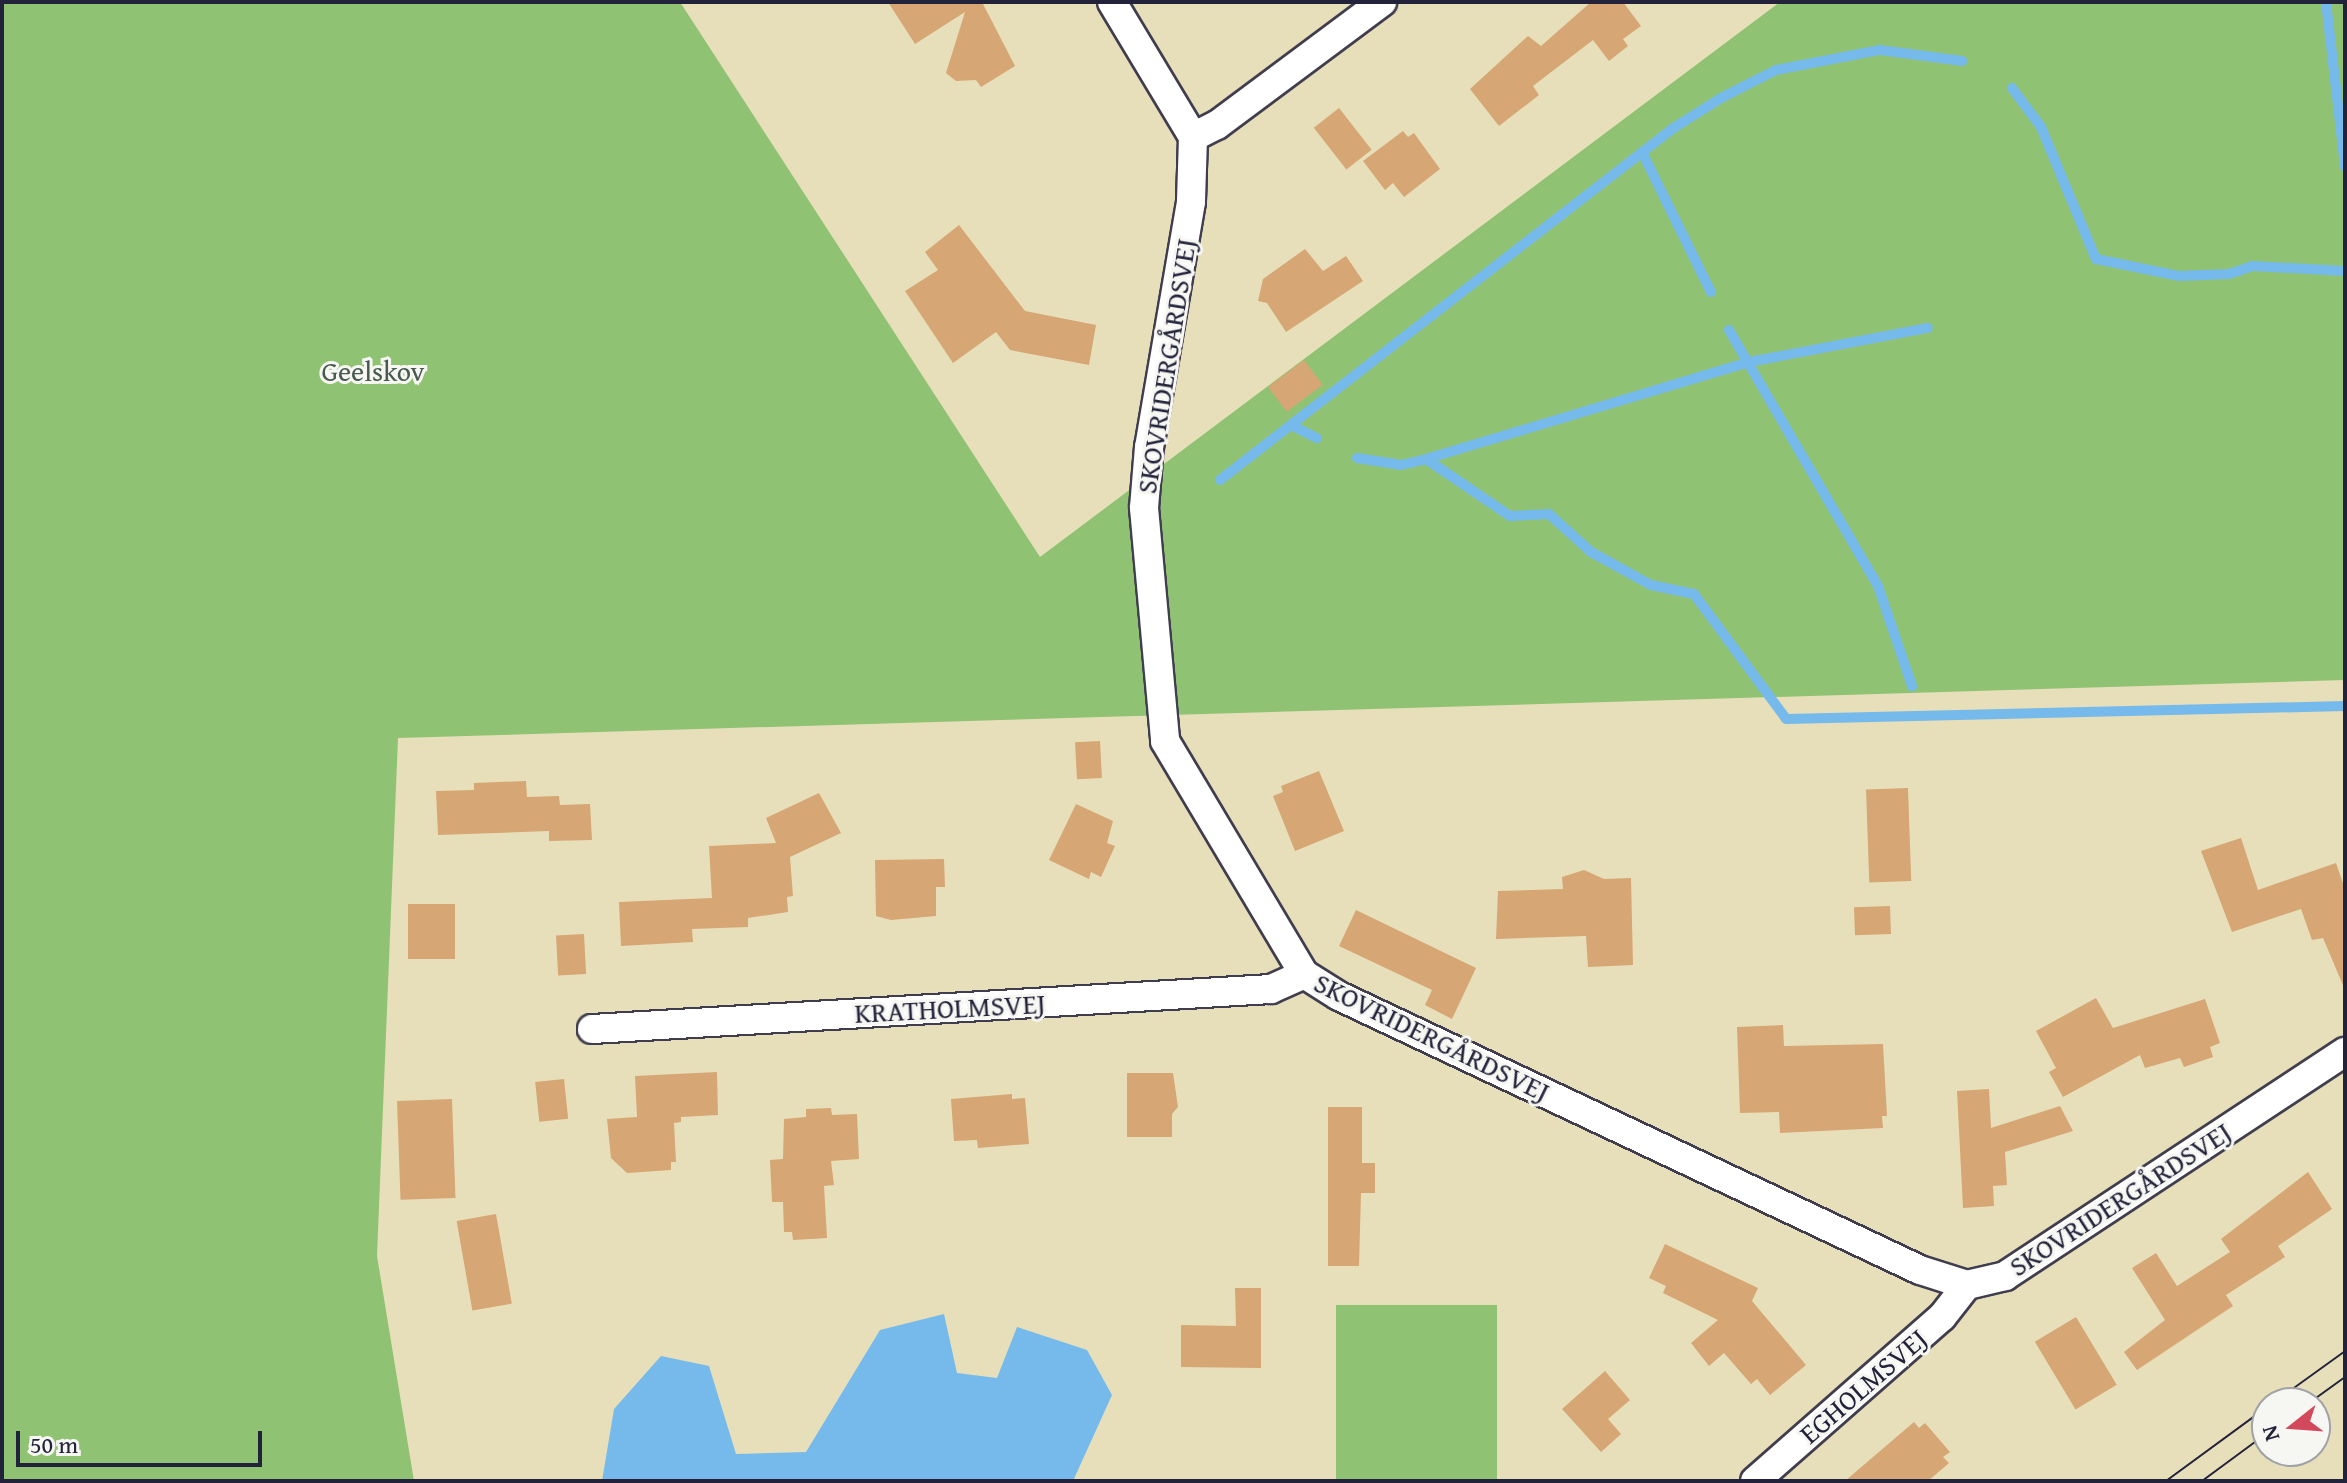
<!DOCTYPE html>
<html>
<head>
<meta charset="utf-8">
<style>
  body { margin:0 }
  #map { position:relative; width:2347px; height:1483px; overflow:hidden; background:#e7dfba; font-family:"Gentium Book Plus",serif }
  div>[style] { position:absolute }
  .green>* { inset:0; background:#90c273; transform-origin:0 0 }
  .water>* { inset:0; background:#76baec }
  .stream>* { height:10px; margin:-5px; padding:0 5px; transform-origin:5px; border-radius:5px; background:#76baec }
  .building>* { inset:0; background:#d6a675; transform-origin:0 0 }
  .roads { filter:drop-shadow(2px 0 #403e4e) drop-shadow(-2px 0 #403e4e) drop-shadow(0 2px #403e4e) drop-shadow(0 -2px #403e4e) }
  .minor>* { height:28px; margin:-14px; padding:0 14px; transform-origin:14px; border-radius:14px; background:#fff }
  .tram>* { height:2px; margin:-1px; padding:0 1px; transform-origin:1px; border-radius:1px; background:#22223b }
  span { translate:-50% -50%; white-space:nowrap; text-align:center; line-height:1.15; -webkit-text-stroke:6px #f6f6f2; paint-order:stroke }
  .street-label { font-size:28px; color:#22223b }
  .park-label { font-size:28px; color:#485a4f }
  .frame { position:absolute; inset:0; border:4px solid #22223b; pointer-events:none }
  .north { position:absolute; left:2251px; top:1387px; width:80px; height:80px; box-sizing:border-box; background:#f6f6f2; border:2px solid #a1a1a9; border-radius:50%; rotate:253deg; font-size:22px; font-weight:700; line-height:32px; text-align:center; color:#22223b }
  .north::after { content:''; display:block; margin:auto; width:28px; height:36px; background:#d1495b; clip-path:polygon(50% 0,100% 100%,50% 72%,0 100%) }
  .scale { position:absolute; left:16px; top:1431px; width:246px; height:36px; box-sizing:border-box; border:4px solid #22223b; border-top:0; padding-left:10px; font-size:24px; line-height:28px; white-space:nowrap; color:#22223b; -webkit-text-stroke:6px #f6f6f2; paint-order:stroke }
</style>
</head>
<body>
<div id="map">
  <div class="green">
    <div style="clip-path:polygon(2px 2px,680px 2px,1040px 557px,1780px 2px,2345px 2px,2345px 680px,398px 738px,377px 1256px,414px 1481px,2px 1481px)"></div>
    <div style="left:1497px;top:1305px;width:176px;height:161px;rotate:90deg"></div>
  </div>
  <div class="water">
    <div style="clip-path:polygon(944px 1314px,957px 1373px,997px 1378px,1017px 1327px,1087px 1350px,1112px 1395px,1073px 1481px,602px 1481px,614px 1409px,661px 1356px,709px 1366px,736px 1454px,806px 1452px,880px 1330px)"></div>
  </div>
  <div class="stream">
    <div style="left:2326px;top:2px;width:166px;rotate:83.4deg"></div>
    <div style="left:2012px;top:88px;width:49px;rotate:53.4deg"></div>
    <div style="left:2041px;top:127px;width:143px;rotate:67.4deg"></div>
    <div style="left:2096px;top:259px;width:85px;rotate:11.6deg"></div>
    <div style="left:2179px;top:276px;width:50px;rotate:-2.3deg"></div>
    <div style="left:2229px;top:274px;width:24px;rotate:-19deg"></div>
    <div style="left:2252px;top:266px;width:93px;rotate:3.1deg"></div>
    <div style="left:1642px;top:152px;width:156px;rotate:63.8deg"></div>
    <div style="left:1729px;top:330px;width:296px;rotate:59.8deg"></div>
    <div style="left:1878px;top:586px;width:106px;rotate:71.2deg"></div>
    <div style="left:1291px;top:425px;width:29px;rotate:27deg"></div>
    <div style="left:1357px;top:458px;width:45px;rotate:9deg"></div>
    <div style="left:1401px;top:465px;width:26px;rotate:-13deg"></div>
    <div style="left:1426px;top:459px;width:102px;rotate:34.2deg"></div>
    <div style="left:1510px;top:516px;width:39px;rotate:-3deg"></div>
    <div style="left:1549px;top:514px;width:57px;rotate:42.1deg"></div>
    <div style="left:1591px;top:552px;width:68px;rotate:28.8deg"></div>
    <div style="left:1651px;top:585px;width:44px;rotate:11.8deg"></div>
    <div style="left:1694px;top:594px;width:155px;rotate:53.6deg"></div>
    <div style="left:1786px;top:719px;width:559px;rotate:-1.33deg"></div>
    <div style="left:1426px;top:459px;width:337px;rotate:-16.7deg"></div>
    <div style="left:1749px;top:362px;width:182px;rotate:-10.8deg"></div>
    <div style="left:1220px;top:480px;width:572px;rotate:-37.83deg"></div>
    <div style="left:1672px;top:129px;width:58px;rotate:-32.3deg"></div>
    <div style="left:1721px;top:98px;width:62px;rotate:-27deg"></div>
    <div style="left:1776px;top:70px;width:106px;rotate:-10.9deg"></div>
    <div style="left:1880px;top:50px;width:83px;rotate:7.6deg"></div>
  </div>
  <div class="building">
    <div style="clip-path:polygon(888px 2px,982px 2px,1015px 66px,981px 87px,976px 80px,956px 81px,946px 73px,965px 12px,915px 44px)"></div>
    <div style="clip-path:polygon(1591px 2px,1623px 2px,1641px 26px,1623px 39px,1628px 46px,1609px 61px,1593px 40px,1533px 86px,1539px 95px,1499px 126px,1470px 89px,1528px 36px,1541px 46px)"></div>
    <div style="left:1339px;top:108px;width:53px;height:32px;rotate:52deg"></div>
    <div style="clip-path:polygon(1403px 131px,1408px 137px,1414px 133px,1440px 169px,1404px 197px,1393px 183px,1385px 190px,1363px 161px)"></div>
    <div style="clip-path:polygon(959px 225px,1025px 311px,1096px 325px,1089px 365px,1010px 350px,996px 332px,953px 363px,905px 291px,938px 270px,925px 252px)"></div>
    <div style="clip-path:polygon(1305px 249px,1323px 271px,1346px 256px,1363px 281px,1286px 332px,1267px 303px,1258px 301px,1263px 279px)"></div>
    <div style="left:1304px;top:360px;width:31px;height:45px;rotate:53deg"></div>
    <div style="left:1100px;top:741px;width:37px;height:25px;rotate:87deg"></div>
    <div style="clip-path:polygon(1319px 771px,1344px 831px,1295px 851px,1273px 796px,1283px 792px,1281px 786px)"></div>
    <div style="clip-path:polygon(526px 781px,527px 797px,559px 796px,560px 805px,590px 804px,592px 840px,549px 841px,549px 831px,438px 835px,436px 791px,474px 790px,474px 783px)"></div>
    <div style="left:1908px;top:788px;width:93px;height:42px;rotate:88deg"></div>
    <div style="clip-path:polygon(819px 793px,841px 833px,790px 857px,793px 896px,787px 897px,788px 912px,748px 918px,748px 927px,692px 929px,693px 942px,621px 946px,619px 902px,712px 898px,709px 846px,776px 843px,766px 818px)"></div>
    <div style="clip-path:polygon(1076px 804px,1113px 821px,1107px 843px,1115px 846px,1101px 877px,1091px 872px,1089px 879px,1049px 860px)"></div>
    <div style="clip-path:polygon(2241px 838px,2258px 890px,2336px 863px,2345px 889px,2345px 990px,2323px 938px,2312px 940px,2301px 909px,2232px 932px,2201px 851px)"></div>
    <div style="clip-path:polygon(944px 859px,945px 887px,936px 887px,936px 916px,891px 920px,876px 916px,875px 860px)"></div>
    <div style="clip-path:polygon(1584px 870px,1604px 879px,1631px 878px,1633px 965px,1588px 967px,1586px 936px,1496px 939px,1498px 891px,1563px 889px,1562px 877px)"></div>
    <div style="left:408px;top:904px;width:47px;height:55px"></div>
    <div style="left:1890px;top:906px;width:28px;height:36px;rotate:88deg"></div>
    <div style="clip-path:polygon(1356px 910px,1476px 968px,1452px 1019px,1425px 1005px,1432px 990px,1339px 946px)"></div>
    <div style="left:584px;top:934px;width:40px;height:28px;rotate:87deg"></div>
    <div style="clip-path:polygon(2096px 998px,2113px 1028px,2205px 999px,2220px 1043px,2210px 1047px,2213px 1057px,2184px 1067px,2180px 1058px,2145px 1068px,2140px 1055px,2063px 1097px,2049px 1072px,2056px 1068px,2036px 1031px)"></div>
    <div style="clip-path:polygon(1783px 1025px,1784px 1046px,1883px 1044px,1887px 1116px,1882px 1116px,1883px 1128px,1780px 1133px,1779px 1112px,1740px 1113px,1737px 1027px)"></div>
    <div style="clip-path:polygon(717px 1072px,718px 1115px,681px 1117px,681px 1122px,674px 1123px,676px 1162px,671px 1162px,671px 1170px,627px 1173px,611px 1158px,607px 1119px,637px 1117px,635px 1076px)"></div>
    <div style="clip-path:polygon(1127px 1073px,1173px 1073px,1178px 1107px,1172px 1114px,1172px 1137px,1127px 1137px)"></div>
    <div style="left:564px;top:1079px;width:40px;height:29px;rotate:84deg"></div>
    <div style="clip-path:polygon(1989px 1089px,1991px 1128px,2060px 1106px,2073px 1131px,2005px 1152px,2007px 1185px,1993px 1186px,1994px 1206px,1963px 1208px,1957px 1091px)"></div>
    <div style="clip-path:polygon(1012px 1094px,1012px 1099px,1025px 1098px,1029px 1144px,978px 1148px,977px 1140px,954px 1141px,951px 1099px)"></div>
    <div style="left:452px;top:1099px;width:99px;height:55px;rotate:88deg"></div>
    <div style="clip-path:polygon(1328px 1107px,1362px 1107px,1362px 1163px,1375px 1163px,1375px 1193px,1361px 1193px,1359px 1266px,1328px 1266px)"></div>
    <div style="clip-path:polygon(831px 1108px,832px 1115px,857px 1114px,859px 1159px,831px 1161px,834px 1185px,824px 1186px,827px 1238px,793px 1240px,792px 1232px,784px 1232px,783px 1202px,772px 1202px,770px 1160px,783px 1159px,784px 1119px,806px 1117px,806px 1109px)"></div>
    <div style="clip-path:polygon(2308px 1172px,2332px 1209px,2278px 1246px,2285px 1257px,2226px 1295px,2233px 1306px,2137px 1370px,2124px 1352px,2165px 1320px,2132px 1268px,2156px 1253px,2177px 1286px,2230px 1252px,2221px 1239px)"></div>
    <div style="left:496px;top:1214px;width:91px;height:40px;rotate:80deg"></div>
    <div style="clip-path:polygon(1665px 1244px,1758px 1288px,1752px 1301px,1806px 1365px,1770px 1395px,1757px 1379px,1751px 1384px,1724px 1353px,1709px 1366px,1691px 1343px,1718px 1320px,1663px 1293px,1666px 1286px,1649px 1278px)"></div>
    <div style="clip-path:polygon(1235px 1288px,1261px 1288px,1261px 1368px,1181px 1367px,1181px 1325px,1236px 1326px)"></div>
    <div style="left:2076px;top:1317px;width:79px;height:48px;rotate:59deg"></div>
    <div style="clip-path:polygon(1605px 1371px,1630px 1400px,1608px 1419px,1621px 1434px,1601px 1452px,1562px 1409px)"></div>
    <div style="clip-path:polygon(1914px 1422px,1919px 1428px,1925px 1423px,1950px 1452px,1943px 1457px,1949px 1463px,1928px 1481px,1845px 1481px)"></div>
  </div>
  <div class="roads">
    <div class="minor">
      <div style="left:1112px;top:2px;width:157px;rotate:59deg"></div>
      <div style="left:1193px;top:137px;width:65px;rotate:91.8deg"></div>
      <div style="left:1191px;top:202px;width:249px;rotate:99.7deg"></div>
      <div style="left:1149px;top:447px;width:61px;rotate:94.7deg"></div>
      <div style="left:1144px;top:508px;width:234px;rotate:84.8deg"></div>
      <div style="left:1165px;top:741px;width:271px;rotate:59.2deg"></div>
      <div style="left:1304px;top:974px;width:41px;rotate:32.2deg"></div>
      <div style="left:1339px;top:996px;width:642px;rotate:25.25deg"></div>
      <div style="left:1920px;top:1270px;width:49px;rotate:17.7deg"></div>
      <div style="left:1967px;top:1285px;width:39px;rotate:-13deg"></div>
      <div style="left:2005px;top:1276px;width:407px;rotate:-33.4deg"></div>
      <div style="left:1193px;top:137px;width:27px;rotate:-27deg"></div>
      <div style="left:1217px;top:125px;width:206px;rotate:-36.7deg"></div>
      <div style="left:592px;top:1029px;width:680px;rotate:-3.37deg"></div>
      <div style="left:1271px;top:989px;width:36px;rotate:-24deg"></div>
      <div style="left:1755px;top:1481px;width:249px;rotate:-41.3deg"></div>
      <div style="left:1942px;top:1317px;width:41px;rotate:-52deg"></div>
    </div>
  </div>
  <div class="tram">
    <div style="left:2273px;top:1403px;width:89px;rotate:-35.8deg"></div>
    <div style="left:2309px;top:1403px;width:44px;rotate:-35.8deg"></div>
    <div style="left:2166px;top:1481px;width:125px;rotate:-36.2deg"></div>
    <div style="left:2202px;top:1481px;width:81px;rotate:-36.4deg"></div>
  </div>
  <div class="street-label">
    <span style="left:1166px;top:366px;rotate:-81deg">SKOVRIDERGÅRDSVEJ</span>
    <span style="left:950px;top:1008px;rotate:-3deg">KRATHOLMSVEJ</span>
    <span style="left:1432px;top:1037px;rotate:26deg">SKOVRIDERGÅRDSVEJ</span>
    <span style="left:2120px;top:1199px;rotate:-33deg">SKOVRIDERGÅRDSVEJ</span>
    <span style="left:1863px;top:1386px;rotate:-41deg">EGHOLMSVEJ</span>
  </div>
  <div class="park-label">
    <span style="left:373px;top:371px">Geelskov</span>
  </div>
  <div class="frame"></div>
  <div class="north">N</div>
  <div class="scale">50 m</div>
</div>
</body>
</html>
